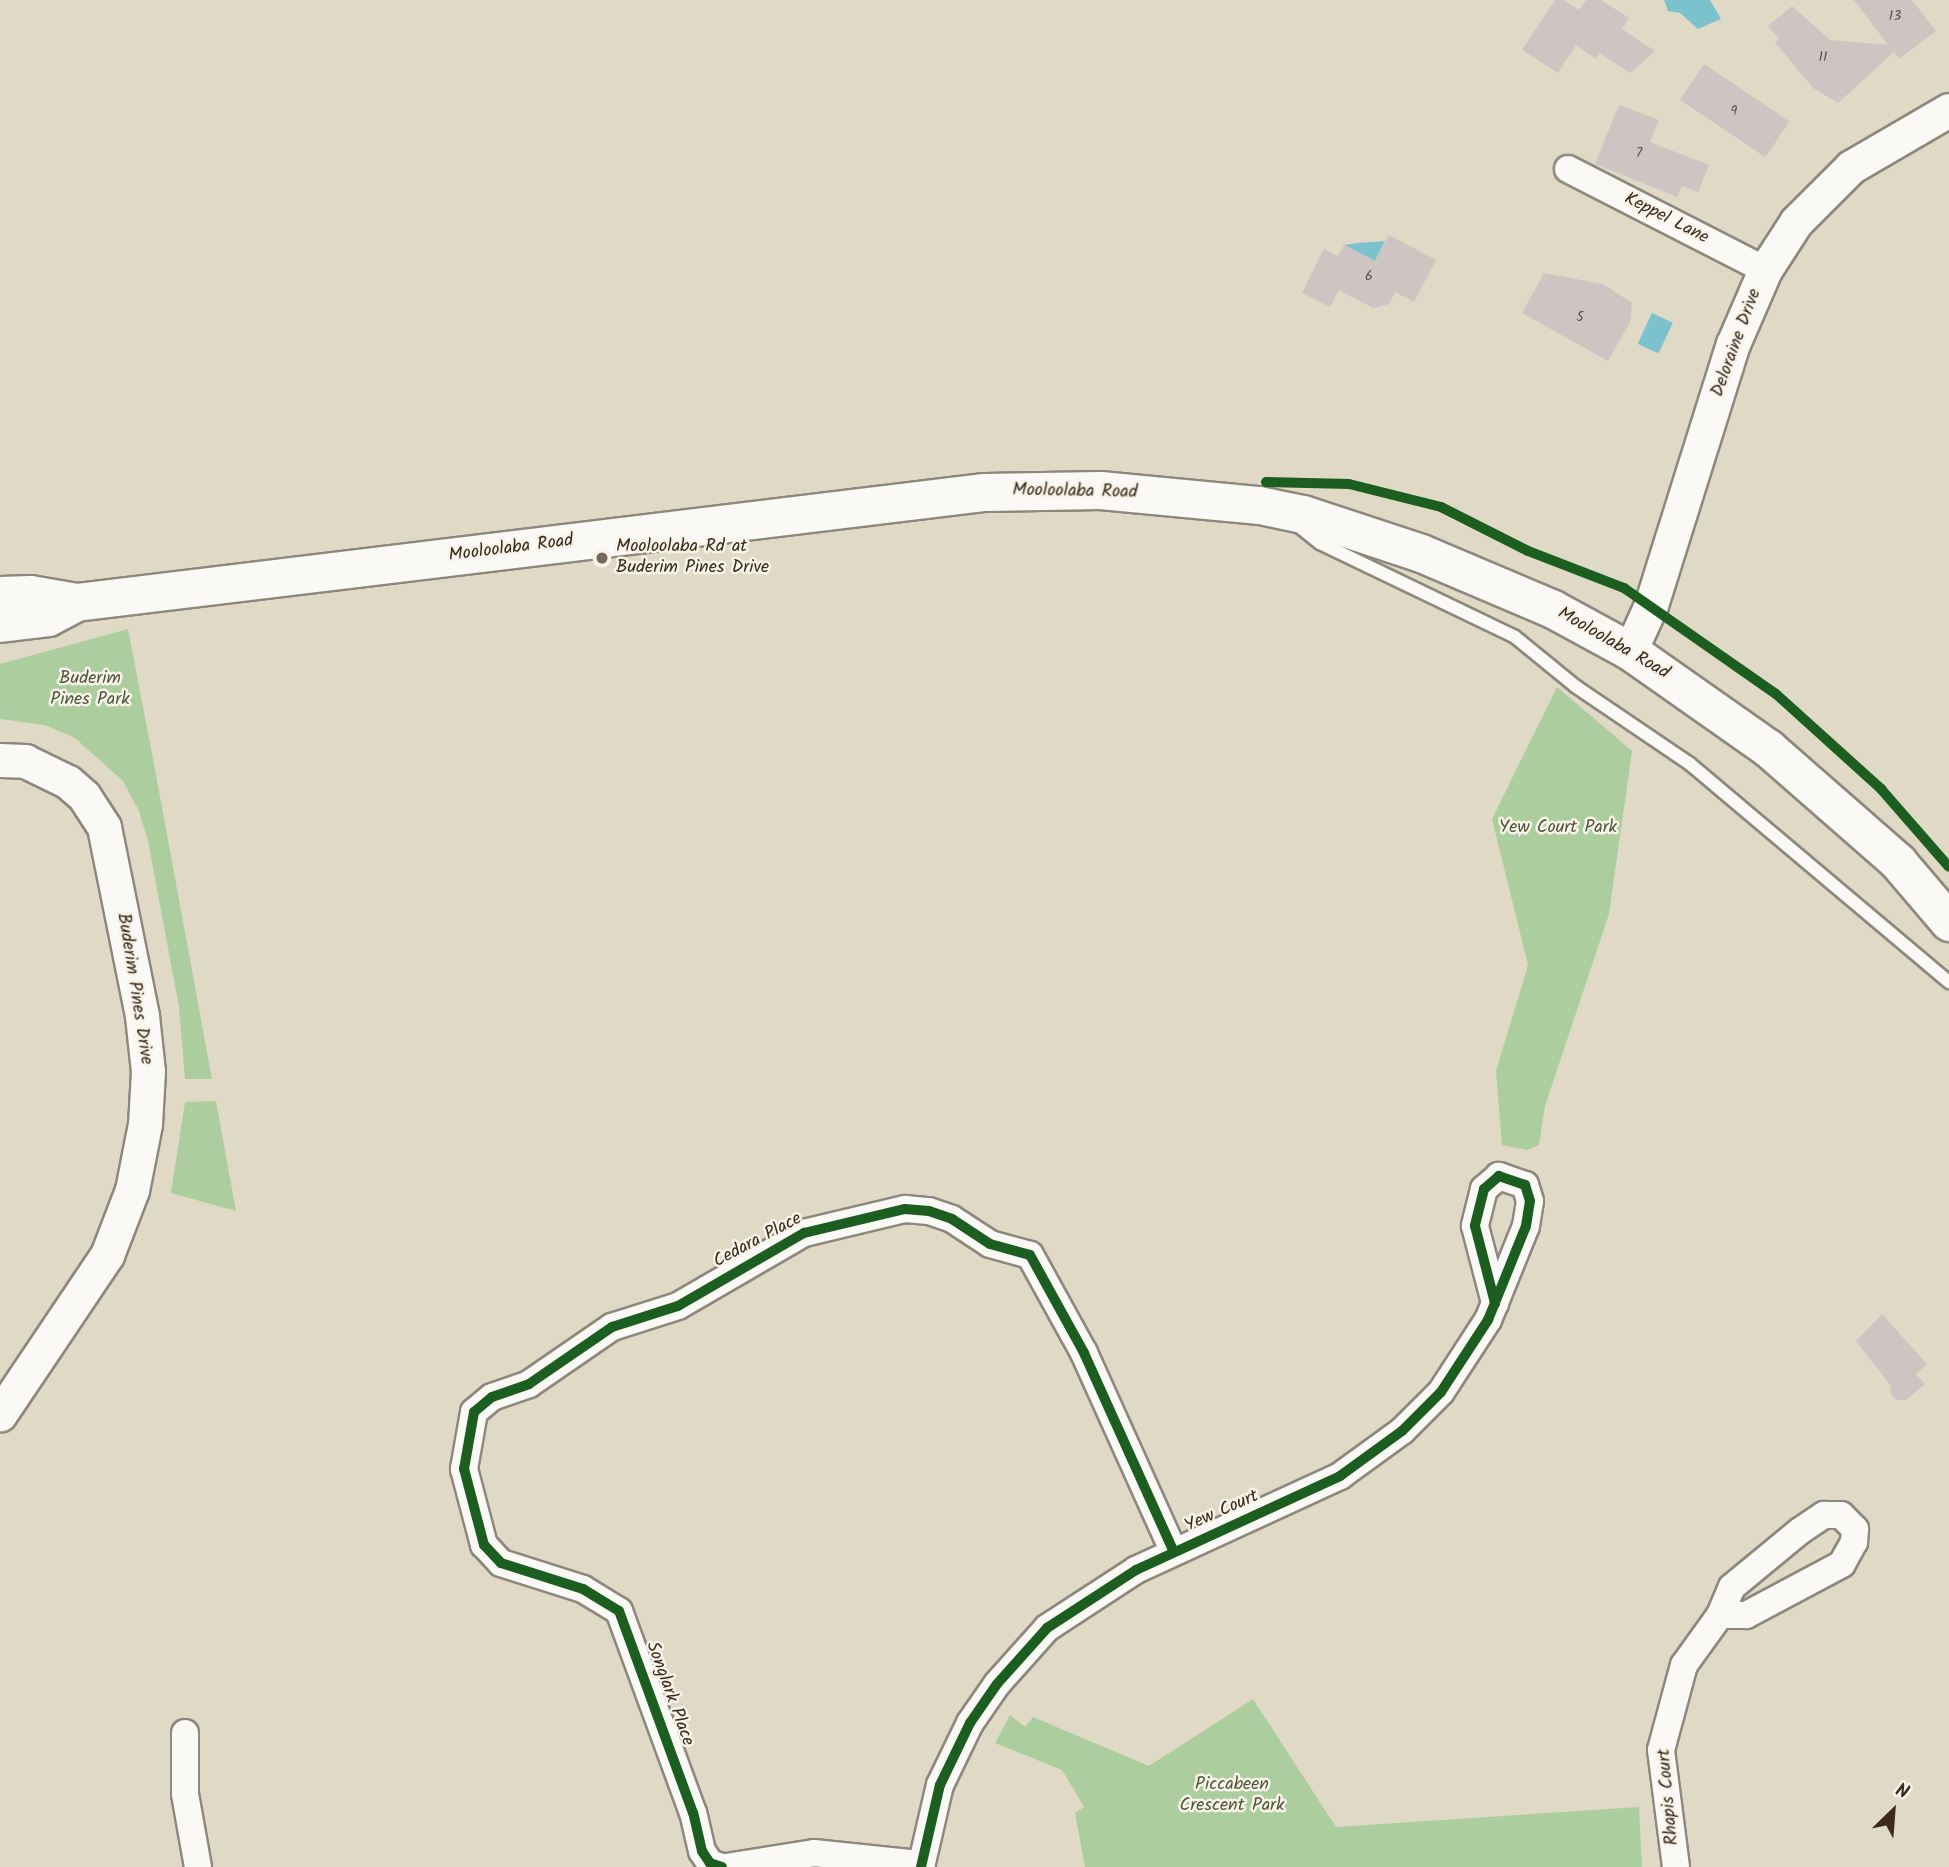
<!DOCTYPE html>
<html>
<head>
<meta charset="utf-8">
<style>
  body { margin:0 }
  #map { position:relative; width:1949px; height:1867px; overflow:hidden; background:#e0d9c6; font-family:Kalam,sans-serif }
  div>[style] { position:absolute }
  .green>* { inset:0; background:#acce9e }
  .water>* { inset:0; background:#7cc2cd; transform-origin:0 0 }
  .building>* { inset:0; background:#cec4c2; transform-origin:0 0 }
  .roads { filter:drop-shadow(2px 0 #8e887c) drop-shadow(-2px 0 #8e887c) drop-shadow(0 2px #8e887c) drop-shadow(0 -2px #8e887c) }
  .service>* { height:12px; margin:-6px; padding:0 6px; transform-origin:6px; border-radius:6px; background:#faf9f6 }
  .minor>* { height:26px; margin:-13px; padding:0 13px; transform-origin:13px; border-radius:13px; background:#faf9f6 }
  .tertiary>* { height:33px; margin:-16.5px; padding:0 16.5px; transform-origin:16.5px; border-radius:16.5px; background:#faf9f6 }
  .secondary>* { height:37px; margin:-18.5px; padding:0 18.5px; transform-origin:18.5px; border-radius:18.5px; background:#faf9f6 }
  .cycleway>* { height:10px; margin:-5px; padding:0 5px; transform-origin:5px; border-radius:5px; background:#1b5e20 }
  .dots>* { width:19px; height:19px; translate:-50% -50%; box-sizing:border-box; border:4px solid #f7f3e8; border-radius:50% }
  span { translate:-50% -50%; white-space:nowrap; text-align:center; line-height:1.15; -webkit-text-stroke:5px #f7f3e8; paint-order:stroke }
  .number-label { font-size:14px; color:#605047 }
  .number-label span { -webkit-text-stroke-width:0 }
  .street-label { font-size:18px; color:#3b2a1e }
  .poi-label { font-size:18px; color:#3b2a1e }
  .left { translate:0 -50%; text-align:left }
  .park-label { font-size:18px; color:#50583b }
  .north { position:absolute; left:1858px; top:1776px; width:70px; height:70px; -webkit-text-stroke:5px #f7f3e8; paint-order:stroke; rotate:25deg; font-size:19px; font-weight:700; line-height:28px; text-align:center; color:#3b2a1e }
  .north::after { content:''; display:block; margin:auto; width:24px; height:32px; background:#3b2a1e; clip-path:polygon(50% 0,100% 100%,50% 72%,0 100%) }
</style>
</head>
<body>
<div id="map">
  <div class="green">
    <div style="clip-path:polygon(128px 629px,154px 764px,212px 1079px,185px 1079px,179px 1007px,148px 841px,139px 811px,123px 781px,75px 738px,45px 725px,0 719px,0 664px)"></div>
    <div style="clip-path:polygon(1557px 687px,1632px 751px,1609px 914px,1545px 1106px,1539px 1145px,1527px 1150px,1502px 1145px,1496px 1071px,1528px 965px,1492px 819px)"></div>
    <div style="clip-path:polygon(216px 1101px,236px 1211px,171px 1193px,185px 1102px)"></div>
    <div style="clip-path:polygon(1253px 1699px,1336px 1827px,1639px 1807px,1642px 1867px,1085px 1867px,1075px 1813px,1084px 1807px,1062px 1770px,995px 1743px,1010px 1715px,1025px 1727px,1033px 1717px,1149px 1766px)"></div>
  </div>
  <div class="water">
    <div style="clip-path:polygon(1664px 0,1710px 0,1721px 19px,1698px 29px,1680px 13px,1668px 11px)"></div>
    <div style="clip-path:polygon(1385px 241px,1375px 261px,1344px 245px,1357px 243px)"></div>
    <div style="left:1652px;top:313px;width:23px;height:34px;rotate:25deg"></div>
  </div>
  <div class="building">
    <div style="clip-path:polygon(1555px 0,1564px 0,1579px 10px,1586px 0,1601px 0,1629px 18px,1622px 29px,1655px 51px,1630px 73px,1600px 53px,1596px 59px,1576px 45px,1558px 73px,1522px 50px)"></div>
    <div style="clip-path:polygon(1854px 0,1912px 0,1936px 31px,1899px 59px,1894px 52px,1838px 103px,1813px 88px,1775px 42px,1779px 39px,1768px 26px,1792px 6px,1830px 40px,1888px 45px)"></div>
    <div style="left:1704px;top:64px;width:103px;height:43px;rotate:34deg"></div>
    <div style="clip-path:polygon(1619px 105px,1659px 120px,1650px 142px,1709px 165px,1698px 192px,1682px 186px,1677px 197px,1595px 164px)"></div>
    <div style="clip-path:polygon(1389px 235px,1436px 260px,1414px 302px,1395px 292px,1389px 304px,1373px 308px,1339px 290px,1330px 307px,1302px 293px,1324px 249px,1338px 256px,1344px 245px,1375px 261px)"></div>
    <div style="clip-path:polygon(1544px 273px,1603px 284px,1632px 303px,1630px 322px,1608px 361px,1522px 313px)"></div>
    <div style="clip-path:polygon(1882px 1314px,1927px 1364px,1916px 1374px,1925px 1384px,1906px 1400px,1896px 1400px,1891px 1394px,1891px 1386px,1856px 1341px)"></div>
  </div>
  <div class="roads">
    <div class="service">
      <div style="left:1300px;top:527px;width:26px;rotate:39deg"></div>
      <div style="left:1320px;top:543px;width:216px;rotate:25.7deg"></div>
      <div style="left:1515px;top:637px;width:77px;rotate:39.2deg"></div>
      <div style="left:1575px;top:686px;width:139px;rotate:34.1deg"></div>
      <div style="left:1690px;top:764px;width:339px;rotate:40.1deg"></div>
    </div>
    <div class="minor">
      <div style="left:1568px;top:169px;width:221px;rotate:27.1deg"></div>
      <div style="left:185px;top:1733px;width:61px;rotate:90deg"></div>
      <div style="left:185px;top:1794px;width:74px;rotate:79.9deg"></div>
      <div style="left:722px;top:1867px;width:13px;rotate:-162deg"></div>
      <div style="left:710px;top:1863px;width:14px;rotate:-124deg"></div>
      <div style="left:702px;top:1851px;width:39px;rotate:-103deg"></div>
      <div style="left:693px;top:1813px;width:215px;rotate:-110.1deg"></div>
      <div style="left:619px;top:1611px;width:42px;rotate:-148.6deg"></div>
      <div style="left:583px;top:1589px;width:86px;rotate:-162.4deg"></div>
      <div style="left:501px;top:1563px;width:25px;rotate:-133deg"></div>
      <div style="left:484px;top:1545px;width:79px;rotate:-104.7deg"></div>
      <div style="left:464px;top:1469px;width:58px;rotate:-80deg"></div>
      <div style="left:474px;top:1412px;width:23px;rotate:-40deg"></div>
      <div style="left:492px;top:1397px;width:39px;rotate:-19deg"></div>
      <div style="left:529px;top:1384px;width:101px;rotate:-34.5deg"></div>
      <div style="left:612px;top:1327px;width:69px;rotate:-17.7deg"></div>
      <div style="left:678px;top:1306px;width:146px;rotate:-30.1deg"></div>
      <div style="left:804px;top:1233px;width:104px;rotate:-13.4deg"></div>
      <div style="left:905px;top:1209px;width:24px;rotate:5deg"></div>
      <div style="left:929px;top:1211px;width:24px;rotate:19deg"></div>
      <div style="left:952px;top:1219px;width:45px;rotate:33.3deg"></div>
      <div style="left:990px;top:1244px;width:41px;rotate:15.4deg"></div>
      <div style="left:1030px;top:1255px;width:112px;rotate:61.1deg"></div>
      <div style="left:1084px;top:1353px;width:218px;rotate:65.7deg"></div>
      <div style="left:726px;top:1867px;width:89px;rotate:-9deg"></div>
      <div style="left:814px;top:1853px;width:108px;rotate:5.9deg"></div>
      <div style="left:921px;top:1867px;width:84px;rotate:-77deg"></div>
      <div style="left:940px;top:1785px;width:69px;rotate:-64.2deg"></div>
      <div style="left:970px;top:1723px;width:47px;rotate:-55.3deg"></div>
      <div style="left:997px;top:1684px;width:75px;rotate:-48.2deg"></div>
      <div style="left:1047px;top:1628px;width:106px;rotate:-33.1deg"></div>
      <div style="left:1136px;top:1570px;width:225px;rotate:-24.7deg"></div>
      <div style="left:1340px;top:1476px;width:77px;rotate:-36deg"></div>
      <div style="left:1402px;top:1431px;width:55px;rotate:-45deg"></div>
      <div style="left:1441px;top:1392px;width:86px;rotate:-56.9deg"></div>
      <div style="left:1488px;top:1320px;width:101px;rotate:-68deg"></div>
      <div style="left:1526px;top:1226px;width:25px;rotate:-81deg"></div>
      <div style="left:1530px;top:1201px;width:17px;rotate:-107deg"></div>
      <div style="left:1525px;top:1185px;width:28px;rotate:-161deg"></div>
      <div style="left:1499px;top:1176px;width:20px;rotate:139deg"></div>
      <div style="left:1484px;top:1189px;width:38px;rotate:104deg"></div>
      <div style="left:1475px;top:1226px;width:80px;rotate:75.4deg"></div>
      <div style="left:1676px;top:1867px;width:118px;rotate:-97.3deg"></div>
      <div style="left:1661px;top:1750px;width:88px;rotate:-74.9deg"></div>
      <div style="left:1684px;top:1665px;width:62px;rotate:-54.2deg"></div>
      <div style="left:1720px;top:1615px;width:30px;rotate:-67deg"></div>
      <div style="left:1732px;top:1587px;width:88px;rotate:-39.5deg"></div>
      <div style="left:1800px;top:1531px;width:29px;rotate:-34deg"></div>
      <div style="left:1824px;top:1515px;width:17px"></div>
      <div style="left:1841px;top:1515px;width:20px;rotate:45deg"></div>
      <div style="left:1855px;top:1529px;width:13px;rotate:94deg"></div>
      <div style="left:1854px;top:1542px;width:25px;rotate:119deg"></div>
      <div style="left:1842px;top:1564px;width:109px;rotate:152deg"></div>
      <div style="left:1746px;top:1615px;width:26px;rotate:180deg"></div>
    </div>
    <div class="tertiary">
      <div style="left:1630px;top:651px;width:51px;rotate:-65.5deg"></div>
      <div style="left:1651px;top:605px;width:274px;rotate:-72.6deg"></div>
      <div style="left:1733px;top:344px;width:81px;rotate:-66.6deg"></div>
      <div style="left:1765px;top:270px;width:57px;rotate:-57.1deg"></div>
      <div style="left:1796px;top:222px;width:78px;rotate:-45deg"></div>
      <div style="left:1851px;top:167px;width:113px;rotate:-30.2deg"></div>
      <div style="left:0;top:760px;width:25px;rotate:2deg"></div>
      <div style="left:25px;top:761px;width:48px;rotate:26deg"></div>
      <div style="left:68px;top:782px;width:21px;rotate:41deg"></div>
      <div style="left:84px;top:796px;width:37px;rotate:57deg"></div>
      <div style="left:104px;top:827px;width:193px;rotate:78.6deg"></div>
      <div style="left:142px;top:1016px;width:55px;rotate:83.8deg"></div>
      <div style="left:148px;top:1071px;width:53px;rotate:93.2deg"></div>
      <div style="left:145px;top:1124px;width:67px;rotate:101.1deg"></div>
      <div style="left:132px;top:1190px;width:70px;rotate:111deg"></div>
      <div style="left:107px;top:1255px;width:192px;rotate:123.9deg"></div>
    </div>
    <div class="secondary">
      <div style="left:0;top:595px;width:30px;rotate:-2deg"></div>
      <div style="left:30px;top:594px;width:47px;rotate:9.9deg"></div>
      <div style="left:76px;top:602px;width:915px;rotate:-6.91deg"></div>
      <div style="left:984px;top:492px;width:116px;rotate:-1deg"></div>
      <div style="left:1100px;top:490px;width:160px;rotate:5.4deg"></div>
      <div style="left:1259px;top:505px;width:45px;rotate:11.6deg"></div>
      <div style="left:1303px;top:514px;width:124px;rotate:18.3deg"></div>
      <div style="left:1421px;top:553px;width:143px;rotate:23deg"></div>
      <div style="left:1553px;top:609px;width:88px;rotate:28.6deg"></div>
      <div style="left:1630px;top:651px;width:169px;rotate:35.1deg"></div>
      <div style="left:1768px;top:748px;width:173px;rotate:41.2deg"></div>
      <div style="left:1898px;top:862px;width:79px;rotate:49.6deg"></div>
      <div style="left:0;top:623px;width:48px;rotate:-7.1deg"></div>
      <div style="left:48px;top:617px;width:27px;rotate:-28deg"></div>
    </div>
  </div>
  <div class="cycleway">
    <div style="left:1266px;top:482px;width:83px;rotate:1.4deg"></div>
    <div style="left:1349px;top:484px;width:95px;rotate:14deg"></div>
    <div style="left:1441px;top:507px;width:97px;rotate:26.8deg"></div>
    <div style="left:1528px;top:551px;width:103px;rotate:21.1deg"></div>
    <div style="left:1624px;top:588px;width:185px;rotate:34.9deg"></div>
    <div style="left:1776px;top:694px;width:142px;rotate:42.1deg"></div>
    <div style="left:1881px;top:789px;width:103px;rotate:48.9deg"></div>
    <div style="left:722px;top:1867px;width:13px;rotate:-162deg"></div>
    <div style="left:710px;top:1863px;width:14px;rotate:-124deg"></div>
    <div style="left:702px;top:1851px;width:39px;rotate:-103deg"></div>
    <div style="left:693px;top:1813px;width:215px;rotate:-110.1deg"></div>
    <div style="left:619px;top:1611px;width:42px;rotate:-148.6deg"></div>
    <div style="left:583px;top:1589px;width:86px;rotate:-162.4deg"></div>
    <div style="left:501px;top:1563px;width:25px;rotate:-133deg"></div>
    <div style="left:484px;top:1545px;width:79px;rotate:-104.7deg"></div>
    <div style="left:464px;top:1469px;width:58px;rotate:-80deg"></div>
    <div style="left:474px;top:1412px;width:23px;rotate:-40deg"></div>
    <div style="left:492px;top:1397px;width:39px;rotate:-19deg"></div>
    <div style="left:529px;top:1384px;width:101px;rotate:-34.5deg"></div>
    <div style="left:612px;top:1327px;width:69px;rotate:-17.7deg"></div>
    <div style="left:678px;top:1306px;width:146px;rotate:-30.1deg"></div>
    <div style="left:804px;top:1233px;width:104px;rotate:-13.4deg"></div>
    <div style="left:905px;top:1209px;width:24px;rotate:5deg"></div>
    <div style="left:929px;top:1211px;width:24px;rotate:19deg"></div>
    <div style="left:952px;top:1219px;width:45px;rotate:33.3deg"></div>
    <div style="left:990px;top:1244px;width:41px;rotate:15.4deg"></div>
    <div style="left:1030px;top:1255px;width:112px;rotate:61.1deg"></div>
    <div style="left:1084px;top:1353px;width:218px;rotate:65.7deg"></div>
    <div style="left:921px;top:1867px;width:84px;rotate:-77deg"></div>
    <div style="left:940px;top:1785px;width:69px;rotate:-64.2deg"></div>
    <div style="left:970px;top:1723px;width:47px;rotate:-55.3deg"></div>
    <div style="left:997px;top:1684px;width:75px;rotate:-48.2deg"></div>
    <div style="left:1047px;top:1628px;width:106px;rotate:-33.1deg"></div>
    <div style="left:1136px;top:1570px;width:225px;rotate:-24.7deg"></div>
    <div style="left:1340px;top:1476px;width:77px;rotate:-36deg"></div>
    <div style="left:1402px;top:1431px;width:55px;rotate:-45deg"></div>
    <div style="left:1441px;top:1392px;width:86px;rotate:-56.9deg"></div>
    <div style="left:1488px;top:1320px;width:101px;rotate:-68deg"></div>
    <div style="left:1526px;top:1226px;width:25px;rotate:-81deg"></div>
    <div style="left:1530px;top:1201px;width:17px;rotate:-107deg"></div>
    <div style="left:1525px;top:1185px;width:28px;rotate:-161deg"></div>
    <div style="left:1499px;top:1176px;width:20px;rotate:139deg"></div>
    <div style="left:1484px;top:1189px;width:38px;rotate:104deg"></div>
    <div style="left:1475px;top:1226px;width:80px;rotate:75.4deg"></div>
  </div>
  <div class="dots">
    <div style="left:602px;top:558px;background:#756759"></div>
  </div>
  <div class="number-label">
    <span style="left:1895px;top:16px">13</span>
    <span style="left:1823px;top:57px">11</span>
    <span style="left:1734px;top:111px">9</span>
    <span style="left:1639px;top:153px">7</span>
    <span style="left:1369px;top:276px">6</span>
    <span style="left:1580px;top:317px">5</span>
  </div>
  <div class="street-label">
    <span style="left:1666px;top:219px;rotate:27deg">Keppel Lane</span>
    <span style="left:1737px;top:343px;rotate:-70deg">Deloraine Drive</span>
    <span style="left:1075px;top:492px;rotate:1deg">Mooloolaba Road</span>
    <span style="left:511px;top:549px;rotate:-7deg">Mooloolaba Road</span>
    <span style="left:1613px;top:644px;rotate:30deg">Mooloolaba Road</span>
    <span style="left:134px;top:989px;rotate:81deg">Buderim Pines Drive</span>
    <span style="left:758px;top:1241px;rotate:-28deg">Cedara Place</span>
    <span style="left:1222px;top:1512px;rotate:-24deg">Yew Court</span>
    <span style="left:669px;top:1694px;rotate:70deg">Songlark Place</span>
    <span style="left:1669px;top:1797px;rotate:-95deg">Rhapis Court</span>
  </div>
  <div class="poi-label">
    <span class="left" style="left:616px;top:558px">Mooloolaba Rd at<br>Buderim Pines Drive</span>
  </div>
  <div class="park-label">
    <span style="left:90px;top:690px">Buderim<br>Pines Park</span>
    <span style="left:1558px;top:828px">Yew Court Park</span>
    <span style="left:1232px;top:1796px">Piccabeen<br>Crescent Park</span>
  </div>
  <div class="north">N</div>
</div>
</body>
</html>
